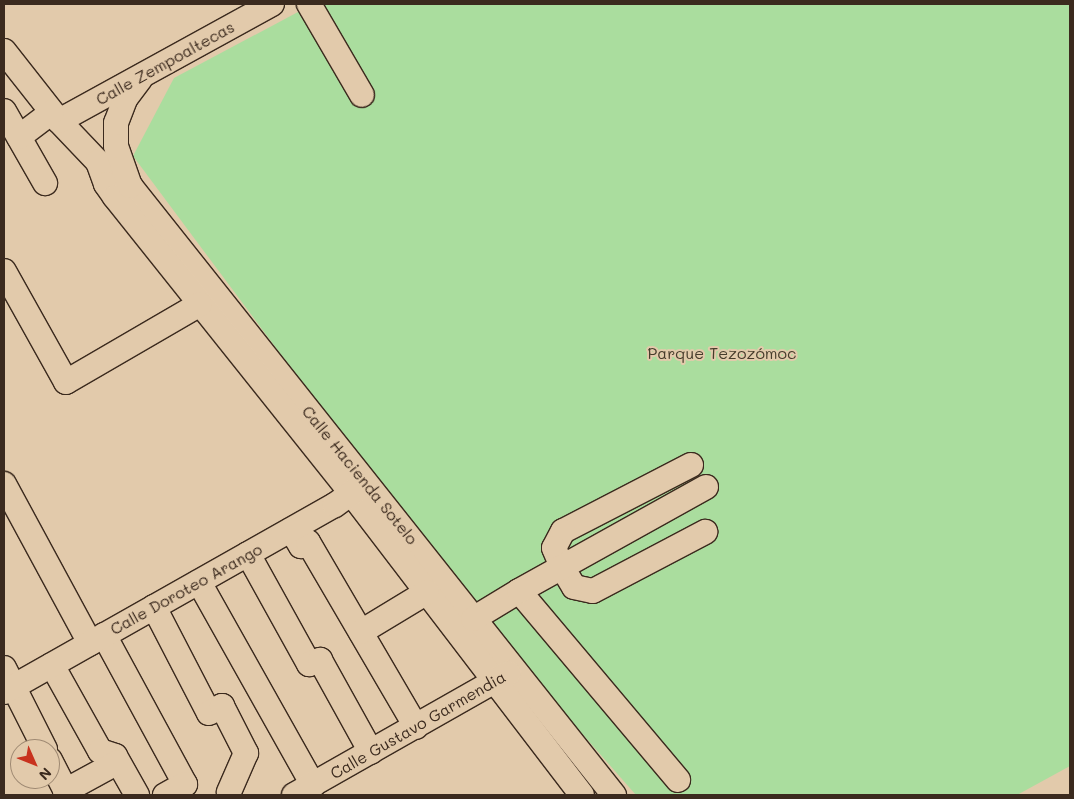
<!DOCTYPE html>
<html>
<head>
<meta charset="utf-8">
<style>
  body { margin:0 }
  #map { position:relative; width:1074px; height:799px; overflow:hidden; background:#e2caab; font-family:Mali,sans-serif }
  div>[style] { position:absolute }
  .green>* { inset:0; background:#aadd9e }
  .roads { filter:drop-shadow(1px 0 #3b2a1e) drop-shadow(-1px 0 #3b2a1e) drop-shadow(0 1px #3b2a1e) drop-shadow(0 -1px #3b2a1e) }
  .minor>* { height:24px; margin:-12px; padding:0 12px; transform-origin:12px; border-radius:12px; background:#e2caab }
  span { translate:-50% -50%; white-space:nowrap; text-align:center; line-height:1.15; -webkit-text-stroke:4px #e2caab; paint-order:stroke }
  .street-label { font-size:16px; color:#3b2a1e }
  .park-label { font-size:16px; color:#463c2b }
  .frame { position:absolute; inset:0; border:5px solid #3b2a1e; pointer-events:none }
  .north { position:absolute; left:10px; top:739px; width:50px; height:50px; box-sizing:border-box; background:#e2caab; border:1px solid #9f8a73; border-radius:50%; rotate:134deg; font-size:14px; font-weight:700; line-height:20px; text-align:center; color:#3b2a1e }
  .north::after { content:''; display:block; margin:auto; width:18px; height:22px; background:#c8321e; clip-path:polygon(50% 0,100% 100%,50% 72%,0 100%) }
</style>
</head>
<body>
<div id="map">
  <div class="green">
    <div style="clip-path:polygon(313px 4px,1070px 4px,1070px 766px,1017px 795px,636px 795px,526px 670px,279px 352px,133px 156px,174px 78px)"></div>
  </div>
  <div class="roads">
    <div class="minor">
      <div style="left:309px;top:4px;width:105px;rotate:59.8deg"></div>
      <div style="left:4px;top:51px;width:89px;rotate:51.8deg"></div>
      <div style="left:59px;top:121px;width:57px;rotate:46.4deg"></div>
      <div style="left:98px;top:162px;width:25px;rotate:32deg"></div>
      <div style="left:119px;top:175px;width:17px;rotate:45deg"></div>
      <div style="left:131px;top:187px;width:777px;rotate:51.54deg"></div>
      <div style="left:4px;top:111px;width:83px;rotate:60.3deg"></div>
      <div style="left:59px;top:121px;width:243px;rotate:-28.8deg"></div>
      <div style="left:19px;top:137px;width:41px;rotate:-37.1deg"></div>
      <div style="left:98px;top:162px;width:23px;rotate:70deg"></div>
      <div style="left:106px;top:184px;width:16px;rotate:55deg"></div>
      <div style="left:115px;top:197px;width:379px;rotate:51.4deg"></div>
      <div style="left:351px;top:493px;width:380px;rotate:52.6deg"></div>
      <div style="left:130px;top:186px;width:42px;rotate:-109.3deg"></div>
      <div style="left:116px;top:146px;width:23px;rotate:-90deg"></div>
      <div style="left:116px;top:123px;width:26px;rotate:-69deg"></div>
      <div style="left:125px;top:99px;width:25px;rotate:-53deg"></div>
      <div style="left:4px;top:271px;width:127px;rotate:60.8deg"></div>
      <div style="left:66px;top:382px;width:155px;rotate:-30.2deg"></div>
      <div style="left:691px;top:465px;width:144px;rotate:152.7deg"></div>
      <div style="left:563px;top:531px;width:19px;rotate:118deg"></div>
      <div style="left:554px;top:548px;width:21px;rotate:67deg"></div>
      <div style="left:562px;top:567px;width:23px;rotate:59deg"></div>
      <div style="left:574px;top:587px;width:19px;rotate:12deg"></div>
      <div style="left:593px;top:591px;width:127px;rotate:-27.8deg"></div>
      <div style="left:4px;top:484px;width:181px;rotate:61.6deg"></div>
      <div style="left:291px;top:530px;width:19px;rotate:58deg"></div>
      <div style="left:301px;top:546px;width:8px;rotate:-30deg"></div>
      <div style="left:308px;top:542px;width:214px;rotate:59.7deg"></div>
      <div style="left:248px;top:554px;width:126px;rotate:61deg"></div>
      <div style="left:309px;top:664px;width:12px;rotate:-20deg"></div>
      <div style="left:320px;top:660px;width:105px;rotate:61deg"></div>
      <div style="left:199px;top:582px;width:233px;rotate:60.7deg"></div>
      <div style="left:519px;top:591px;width:247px;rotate:49.9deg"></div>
      <div style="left:154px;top:607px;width:119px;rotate:62.6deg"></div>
      <div style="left:209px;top:713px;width:15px;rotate:-28deg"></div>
      <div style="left:222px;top:706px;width:53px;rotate:62.9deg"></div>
      <div style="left:246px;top:753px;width:43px;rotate:113.6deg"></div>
      <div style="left:473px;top:619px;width:54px;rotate:-31.3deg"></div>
      <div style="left:519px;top:591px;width:214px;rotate:-29.1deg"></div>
      <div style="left:361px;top:632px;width:77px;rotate:-31.2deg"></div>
      <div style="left:104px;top:635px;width:170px;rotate:61.5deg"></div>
      <div style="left:185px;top:784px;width:23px;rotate:151deg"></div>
      <div style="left:52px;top:665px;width:98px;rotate:60.8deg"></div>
      <div style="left:100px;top:751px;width:16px;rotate:18deg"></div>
      <div style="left:115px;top:756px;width:45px;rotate:60.6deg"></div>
      <div style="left:4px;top:668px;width:91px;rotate:63.2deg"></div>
      <div style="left:4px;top:692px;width:380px;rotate:-29.5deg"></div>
      <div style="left:335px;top:505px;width:36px;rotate:-36deg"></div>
      <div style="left:50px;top:760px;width:39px;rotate:63deg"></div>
      <div style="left:65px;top:791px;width:60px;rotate:-28.7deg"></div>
      <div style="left:294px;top:795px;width:247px;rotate:-29.6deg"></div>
    </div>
  </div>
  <div class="street-label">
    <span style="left:165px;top:63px;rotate:-29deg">Calle Zempoaltecas</span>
    <span style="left:360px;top:475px;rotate:51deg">Calle Hacienda Sotelo</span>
    <span style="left:186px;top:589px;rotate:-29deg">Calle Doroteo Arango</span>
    <span style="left:418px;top:725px;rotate:-30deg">Calle Gustavo Garmendia</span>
  </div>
  <div class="park-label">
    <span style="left:722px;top:353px">Parque Tezozómoc</span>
  </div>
  <div class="frame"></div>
  <div class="north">N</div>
</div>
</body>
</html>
